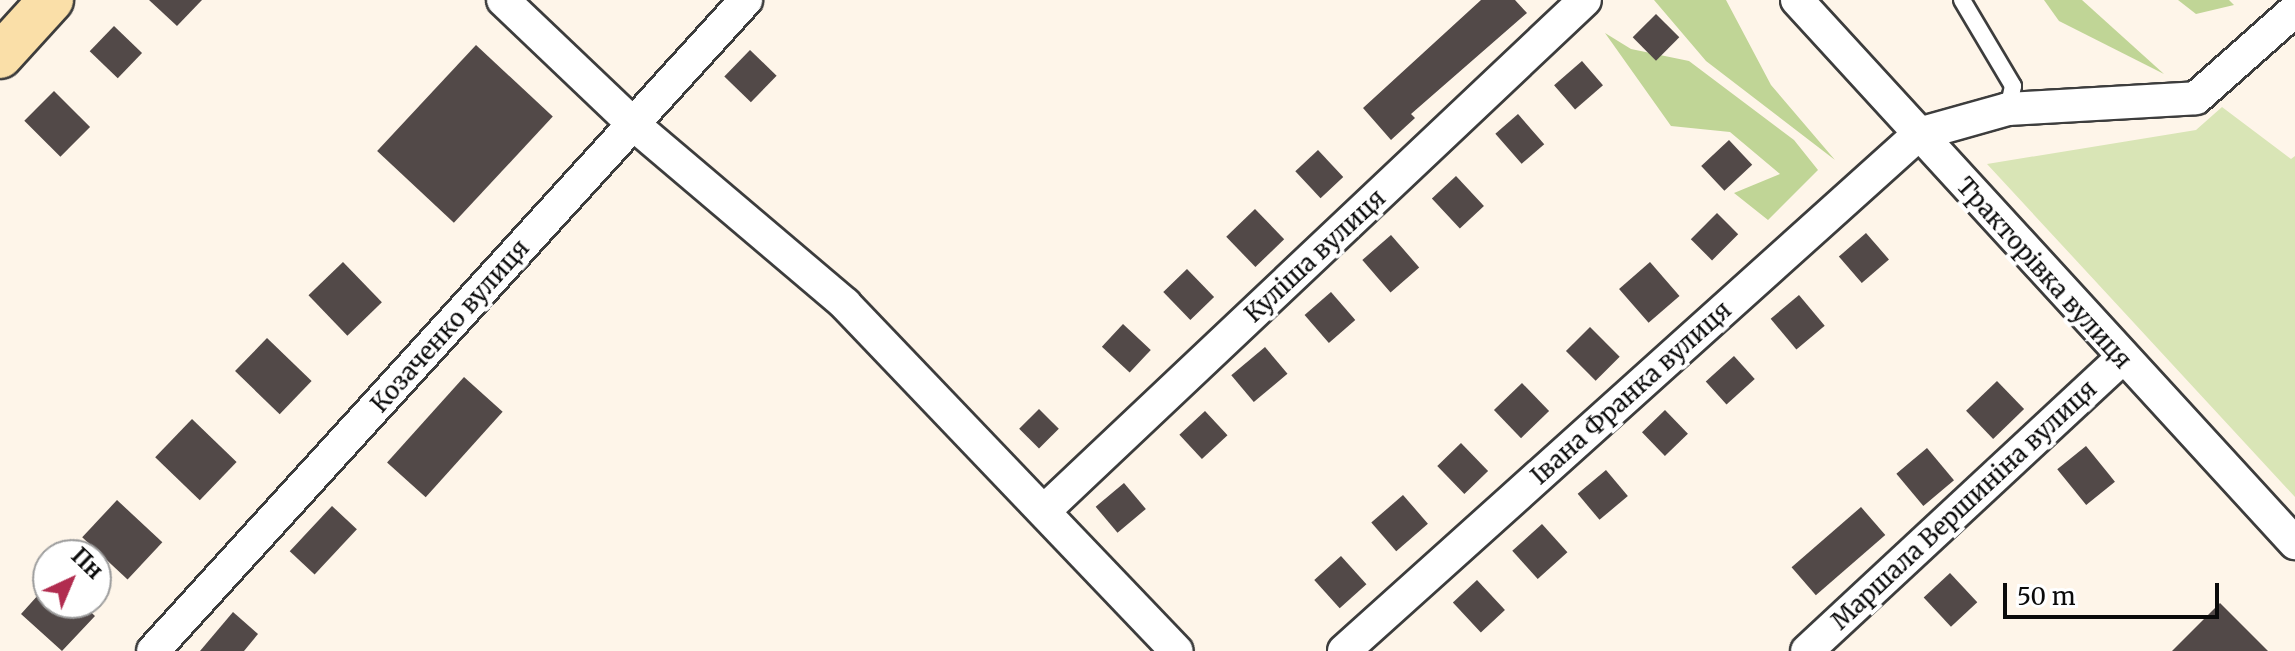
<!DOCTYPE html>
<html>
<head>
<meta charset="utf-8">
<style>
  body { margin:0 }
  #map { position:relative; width:2295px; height:651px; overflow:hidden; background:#fef5e9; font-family:Merriweather,serif }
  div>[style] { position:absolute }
  .green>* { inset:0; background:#d9e5b6 }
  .forest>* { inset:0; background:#c0d596 }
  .building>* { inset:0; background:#524948; transform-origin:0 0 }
  .roads { filter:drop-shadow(2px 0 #3d3d3d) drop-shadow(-2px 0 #3d3d3d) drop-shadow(0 2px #3d3d3d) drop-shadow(0 -2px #3d3d3d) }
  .lane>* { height:16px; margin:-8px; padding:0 8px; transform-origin:8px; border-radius:8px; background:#fff }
  .street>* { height:32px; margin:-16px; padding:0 16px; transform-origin:16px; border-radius:16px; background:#fff }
  .secondary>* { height:44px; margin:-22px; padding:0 22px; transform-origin:22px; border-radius:22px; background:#fadfa8 }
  span { translate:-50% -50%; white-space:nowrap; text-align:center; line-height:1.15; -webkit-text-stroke:8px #fff; paint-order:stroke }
  .street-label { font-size:24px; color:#0a0a0a }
  .north { position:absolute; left:32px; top:539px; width:80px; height:80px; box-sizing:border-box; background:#fff; border:2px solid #9d9d9d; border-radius:50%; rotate:44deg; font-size:22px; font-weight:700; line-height:32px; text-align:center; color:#0a0a0a }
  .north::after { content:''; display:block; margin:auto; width:28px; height:36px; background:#b12c4f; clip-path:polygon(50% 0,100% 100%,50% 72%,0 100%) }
  .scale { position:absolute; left:2003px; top:583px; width:216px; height:36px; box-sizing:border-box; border:4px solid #0a0a0a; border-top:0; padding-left:10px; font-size:24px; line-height:28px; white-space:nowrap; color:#0a0a0a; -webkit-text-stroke:6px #fff; paint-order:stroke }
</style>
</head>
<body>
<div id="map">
  <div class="green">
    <div style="clip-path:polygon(2222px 107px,2291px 159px,2295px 156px,2295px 497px,1987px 164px,2196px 130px)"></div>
  </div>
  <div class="forest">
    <div style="clip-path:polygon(1654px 0,1726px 0,1771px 85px,1835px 160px,1706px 61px)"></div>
    <div style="clip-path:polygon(2044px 0,2082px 0,2164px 74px,2059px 21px)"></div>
    <div style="clip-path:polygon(2178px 0,2229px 0,2234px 5px,2196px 14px)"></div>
    <div style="clip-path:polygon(1605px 33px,1631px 49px,1689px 61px,1794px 140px,1818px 170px,1768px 220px,1734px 193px,1780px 174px,1730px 132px,1671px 126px)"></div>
  </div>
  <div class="building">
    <div style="clip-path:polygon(149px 0,202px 0,177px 26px)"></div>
    <div style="clip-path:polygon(1481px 0,1515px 0,1527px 13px,1411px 114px,1415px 118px,1391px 140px,1363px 108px)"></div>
    <div style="left:1656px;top:14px;width:33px;height:33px;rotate:45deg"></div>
    <div style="left:114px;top:26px;width:39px;height:35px;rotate:44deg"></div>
    <div style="left:476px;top:45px;width:105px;height:145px;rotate:43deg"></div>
    <div style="left:750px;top:50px;width:37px;height:37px;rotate:44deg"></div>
    <div style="left:1582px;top:61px;width:32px;height:37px;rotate:49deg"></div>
    <div style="left:54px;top:91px;width:51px;height:42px;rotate:45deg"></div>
    <div style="left:1518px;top:114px;width:40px;height:30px;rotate:49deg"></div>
    <div style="left:1729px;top:140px;width:34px;height:38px;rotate:47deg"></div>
    <div style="left:1318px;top:150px;width:37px;height:31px;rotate:47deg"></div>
    <div style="left:1456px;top:176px;width:41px;height:33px;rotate:47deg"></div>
    <div style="left:1255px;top:209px;width:42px;height:40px;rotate:46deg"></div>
    <div style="left:1717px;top:213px;width:30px;height:37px;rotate:45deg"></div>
    <div style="left:1866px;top:233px;width:35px;height:36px;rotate:49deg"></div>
    <div style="left:1391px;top:235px;width:43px;height:38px;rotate:49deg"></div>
    <div style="left:343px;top:262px;width:56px;height:48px;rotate:46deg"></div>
    <div style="left:1650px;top:262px;width:45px;height:41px;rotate:49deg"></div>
    <div style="left:1187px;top:269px;width:39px;height:33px;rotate:46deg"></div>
    <div style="left:1331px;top:292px;width:37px;height:35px;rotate:49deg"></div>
    <div style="left:1799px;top:295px;width:40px;height:37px;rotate:50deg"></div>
    <div style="left:1123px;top:324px;width:38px;height:31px;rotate:43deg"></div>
    <div style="left:1590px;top:327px;width:42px;height:34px;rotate:45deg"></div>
    <div style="left:267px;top:338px;width:62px;height:46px;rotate:44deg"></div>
    <div style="left:1265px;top:347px;width:35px;height:44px;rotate:50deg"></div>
    <div style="left:1734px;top:356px;width:31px;height:38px;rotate:48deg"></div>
    <div style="left:464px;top:377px;width:52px;height:115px;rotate:42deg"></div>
    <div style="left:1997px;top:381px;width:39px;height:43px;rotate:46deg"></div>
    <div style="left:1522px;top:383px;width:39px;height:39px;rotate:46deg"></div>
    <div style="left:1039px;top:409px;width:28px;height:28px;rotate:45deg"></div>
    <div style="left:1665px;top:410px;width:33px;height:32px;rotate:46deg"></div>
    <div style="left:1205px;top:411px;width:33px;height:35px;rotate:47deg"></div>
    <div style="left:192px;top:419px;width:62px;height:53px;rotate:44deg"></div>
    <div style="left:1461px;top:443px;width:39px;height:33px;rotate:46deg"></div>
    <div style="left:2086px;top:446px;width:46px;height:37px;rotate:51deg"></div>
    <div style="left:1927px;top:448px;width:42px;height:40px;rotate:50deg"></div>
    <div style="left:1606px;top:470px;width:34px;height:37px;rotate:50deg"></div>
    <div style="left:1124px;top:483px;width:34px;height:37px;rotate:50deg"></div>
    <div style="left:1403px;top:495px;width:38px;height:42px;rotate:49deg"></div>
    <div style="left:117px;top:500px;width:62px;height:51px;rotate:43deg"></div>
    <div style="left:332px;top:506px;width:34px;height:62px;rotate:43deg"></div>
    <div style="left:1861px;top:507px;width:37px;height:92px;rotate:49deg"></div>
    <div style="left:1542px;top:524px;width:38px;height:40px;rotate:48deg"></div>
    <div style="left:1341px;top:556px;width:38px;height:36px;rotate:48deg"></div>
    <div style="left:1950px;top:573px;width:40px;height:36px;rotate:47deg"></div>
    <div style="left:1477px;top:580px;width:41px;height:33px;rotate:47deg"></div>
    <div style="clip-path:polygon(48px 584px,48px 603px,81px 603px,95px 616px,62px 651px,21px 614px)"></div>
    <div style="clip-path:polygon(2220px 603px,2268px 651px,2172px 651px)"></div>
    <div style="clip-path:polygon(233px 612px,258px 634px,244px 651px,200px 651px)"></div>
  </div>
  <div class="roads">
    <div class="lane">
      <div style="left:1962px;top:0;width:100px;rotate:59.3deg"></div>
      <div style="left:2013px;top:86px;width:24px;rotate:102deg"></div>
    </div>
    <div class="street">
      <div style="left:503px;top:0;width:180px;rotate:43.6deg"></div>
      <div style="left:633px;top:124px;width:278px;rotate:40.3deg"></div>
      <div style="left:845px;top:304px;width:480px;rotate:46.3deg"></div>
      <div style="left:1797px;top:0;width:737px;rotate:47.48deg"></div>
      <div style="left:1044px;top:511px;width:744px;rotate:-43.37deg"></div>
      <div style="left:153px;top:651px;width:881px;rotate:-47.67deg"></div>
      <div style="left:1344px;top:651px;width:773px;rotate:-41.96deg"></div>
      <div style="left:1919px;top:134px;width:92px;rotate:-15.7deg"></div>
      <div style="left:2008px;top:109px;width:188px;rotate:-3.3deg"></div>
      <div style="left:2196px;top:98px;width:132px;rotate:-41.6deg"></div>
      <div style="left:1807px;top:651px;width:429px;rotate:-42.9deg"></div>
    </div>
    <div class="secondary">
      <div style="left:0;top:56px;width:76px;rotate:-47.7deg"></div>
    </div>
  </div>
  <div class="street-label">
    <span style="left:1315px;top:256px;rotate:-43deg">Куліша вулиця</span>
    <span style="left:2044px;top:273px;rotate:48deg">Тракторівка вулиця</span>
    <span style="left:450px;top:326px;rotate:-48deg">Козаченко вулиця</span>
    <span style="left:1631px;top:393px;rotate:-42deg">Івана Франка вулиця</span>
    <span style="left:1964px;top:505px;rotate:-43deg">Маршала Вершиніна вулиця</span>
  </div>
  <div class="north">Пн</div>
  <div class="scale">50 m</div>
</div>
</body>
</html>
